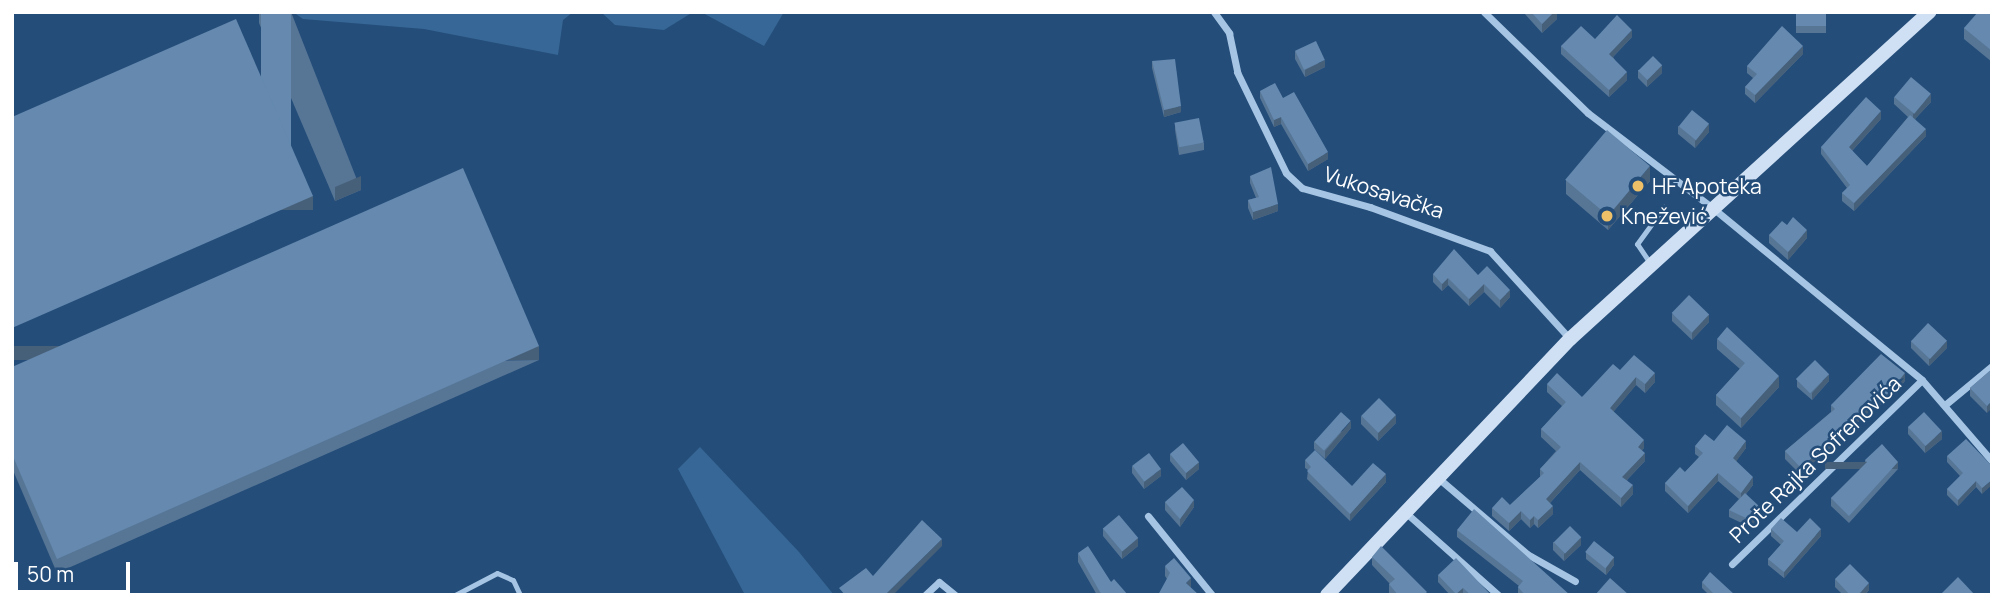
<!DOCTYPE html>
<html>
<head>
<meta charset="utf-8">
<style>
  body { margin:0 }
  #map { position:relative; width:2004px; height:607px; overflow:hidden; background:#244d79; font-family:Manrope,sans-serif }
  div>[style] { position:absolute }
  .green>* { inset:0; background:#376796 }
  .lane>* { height:5px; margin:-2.5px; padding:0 2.5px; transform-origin:2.5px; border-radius:2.5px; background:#a6c5e4 }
  .street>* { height:7px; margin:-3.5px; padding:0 3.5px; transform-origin:3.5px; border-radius:3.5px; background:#a6c5e4 }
  .secondary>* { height:14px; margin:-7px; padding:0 7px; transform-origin:7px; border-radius:7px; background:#cfe0f4 }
  .wall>* { inset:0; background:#577696; transform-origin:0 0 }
  .shaded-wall>* { inset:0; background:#47607a; transform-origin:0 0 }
  .building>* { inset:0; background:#6589af; transform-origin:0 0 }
  .dots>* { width:19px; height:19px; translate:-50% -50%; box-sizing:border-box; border:4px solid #244d79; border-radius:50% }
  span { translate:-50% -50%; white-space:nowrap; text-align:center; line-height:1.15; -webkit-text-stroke:5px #244d79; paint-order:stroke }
  .poi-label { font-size:21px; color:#fff }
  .left { translate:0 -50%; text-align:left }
  .street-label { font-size:21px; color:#fff }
  .frame { position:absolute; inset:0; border:14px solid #fff; pointer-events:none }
  .scale { position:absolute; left:14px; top:562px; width:116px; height:32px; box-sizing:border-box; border:4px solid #fff; border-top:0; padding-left:9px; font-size:21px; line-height:24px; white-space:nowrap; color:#fff; -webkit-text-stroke:5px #244d79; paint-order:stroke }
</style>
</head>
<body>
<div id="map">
  <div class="green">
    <div style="clip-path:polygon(293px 12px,573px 12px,563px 20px,558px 55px,424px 29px,303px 19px)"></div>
    <div style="clip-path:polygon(601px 12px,693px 12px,664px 30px,615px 25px)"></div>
    <div style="clip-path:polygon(701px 12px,784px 12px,764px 46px)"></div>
    <div style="clip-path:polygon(700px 447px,799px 552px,834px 595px,745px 595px,678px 469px)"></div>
  </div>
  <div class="lane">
    <div style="left:1650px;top:263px;width:23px;rotate:-124deg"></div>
    <div style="left:1637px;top:244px;width:46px;rotate:-53.9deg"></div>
    <div style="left:455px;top:595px;width:47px;rotate:-27.6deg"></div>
    <div style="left:497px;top:573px;width:17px;rotate:24deg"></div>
    <div style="left:513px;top:580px;width:17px;rotate:65deg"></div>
  </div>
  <div class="street">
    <div style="left:1214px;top:12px;width:26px;rotate:54deg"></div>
    <div style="left:1229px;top:33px;width:40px;rotate:78deg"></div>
    <div style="left:1237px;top:72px;width:112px;rotate:64.1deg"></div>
    <div style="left:1286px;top:173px;width:22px;rotate:43deg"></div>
    <div style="left:1302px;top:188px;width:71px;rotate:15.6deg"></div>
    <div style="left:1370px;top:207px;width:128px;rotate:20.1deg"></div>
    <div style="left:1490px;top:251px;width:119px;rotate:47.7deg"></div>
    <div style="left:1484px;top:12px;width:145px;rotate:44.2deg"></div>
    <div style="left:1588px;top:113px;width:158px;rotate:37.3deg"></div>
    <div style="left:1714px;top:209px;width:269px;rotate:39.4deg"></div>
    <div style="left:1922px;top:380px;width:107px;rotate:49.2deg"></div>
    <div style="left:1946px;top:404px;width:60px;rotate:-39.6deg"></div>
    <div style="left:1437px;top:477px;width:118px;rotate:40.5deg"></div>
    <div style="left:1527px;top:554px;width:55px;rotate:29.4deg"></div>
    <div style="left:1405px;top:512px;width:125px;rotate:41.7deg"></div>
    <div style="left:1148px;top:516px;width:102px;rotate:51deg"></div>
    <div style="left:1732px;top:564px;width:264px;rotate:-44.1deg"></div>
    <div style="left:925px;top:595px;width:19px;rotate:-43deg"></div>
    <div style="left:939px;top:582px;width:21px;rotate:39deg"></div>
  </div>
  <div class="secondary">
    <div style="left:1327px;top:595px;width:353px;rotate:-46.5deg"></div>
    <div style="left:1570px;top:339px;width:486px;rotate:-42.3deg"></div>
  </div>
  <div class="wall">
    <div style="clip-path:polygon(259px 12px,291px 12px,361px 190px,335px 201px,259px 23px)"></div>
    <div style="clip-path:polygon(1523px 12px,1557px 12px,1557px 19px,1542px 33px)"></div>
    <div style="left:1796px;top:12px;width:30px;height:21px"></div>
    <div style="clip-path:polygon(1992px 12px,1992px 62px,1964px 39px,1964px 28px)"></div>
    <div style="clip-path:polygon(1632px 37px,1613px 57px,1627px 80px,1609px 97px,1561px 54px,1561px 46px,1595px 39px)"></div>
    <div style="clip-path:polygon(1295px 51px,1325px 67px,1305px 77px,1295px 59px)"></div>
    <div style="clip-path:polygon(1803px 54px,1755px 103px,1745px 94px,1745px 87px,1753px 78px,1747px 73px,1747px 66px)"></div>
    <div style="clip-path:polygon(1152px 61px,1181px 112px,1164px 117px,1152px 68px)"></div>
    <div style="clip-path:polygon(1638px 70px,1662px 73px,1647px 87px,1638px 78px)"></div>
    <div style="clip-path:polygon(1260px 91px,1283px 98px,1328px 159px,1308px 171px,1281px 124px,1274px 127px,1260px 98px)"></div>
    <div style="clip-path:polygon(1894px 97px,1931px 102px,1915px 119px,1926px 136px,1854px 211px,1842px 201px,1842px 193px,1847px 188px,1821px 154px,1821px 147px,1881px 119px,1852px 151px,1867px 166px,1908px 117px,1894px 104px)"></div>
    <div style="clip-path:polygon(1175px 123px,1204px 143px,1204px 150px,1179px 155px,1175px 130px)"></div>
    <div style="clip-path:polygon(1678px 126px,1709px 132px,1695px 148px,1678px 134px)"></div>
    <div style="clip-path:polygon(1250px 176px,1278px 211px,1253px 220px,1248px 208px,1248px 200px,1256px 198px,1250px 183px)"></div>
    <div style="clip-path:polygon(1566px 180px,1650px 181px,1608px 230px,1566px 194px)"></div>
    <div style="clip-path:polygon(1787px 225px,1807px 238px,1788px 260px,1769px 243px,1769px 235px)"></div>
    <div style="clip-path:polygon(1433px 274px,1478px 275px,1510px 297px,1500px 308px,1484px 292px,1469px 306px,1448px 285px,1442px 291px,1433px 282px)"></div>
    <div style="clip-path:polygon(1672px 314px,1709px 322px,1692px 340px,1672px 321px)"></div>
    <div style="clip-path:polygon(1717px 339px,1779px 387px,1741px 428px,1716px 405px,1716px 395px,1740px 369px,1717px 349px)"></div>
    <div style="clip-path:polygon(1911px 341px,1947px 348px,1929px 366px,1911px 348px)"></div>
    <div style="clip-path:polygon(539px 360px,57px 573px,12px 468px,12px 367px)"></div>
    <div style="clip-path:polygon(1992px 369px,1987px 413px,1970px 396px,1970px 388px)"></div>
    <div style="clip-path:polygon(1620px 370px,1655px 382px,1645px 393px,1636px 385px,1613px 412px,1644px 448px,1642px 450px,1645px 461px,1627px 480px,1633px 494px,1621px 507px,1580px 470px,1550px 503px,1553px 514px,1538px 528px,1534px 524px,1530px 528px,1521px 519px,1509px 531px,1492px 516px,1492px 508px,1510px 505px,1540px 477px,1540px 469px,1556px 451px,1541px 437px,1541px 429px,1562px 406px,1547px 392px,1547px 384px,1582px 397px)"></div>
    <div style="clip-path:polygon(1797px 380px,1829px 381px,1812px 400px,1797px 387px)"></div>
    <div style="clip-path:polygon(1905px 381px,1889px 400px,1872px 409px,1801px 475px,1785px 459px,1785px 451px,1831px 412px,1831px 405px)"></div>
    <div style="clip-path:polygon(1361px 416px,1396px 423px,1378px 441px,1361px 424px)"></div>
    <div style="clip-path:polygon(1908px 427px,1942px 439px,1925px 453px,1908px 434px)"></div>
    <div style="clip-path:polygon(1351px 428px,1325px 459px,1314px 449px,1314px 442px)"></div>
    <div style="clip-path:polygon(1714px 441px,1746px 448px,1736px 461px,1753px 485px,1746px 494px,1761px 515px,1750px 527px,1729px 517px,1729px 510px,1739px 499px,1718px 481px,1688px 513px,1665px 491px,1665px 483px,1685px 472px,1699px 457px,1695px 454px,1695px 446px)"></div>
    <div style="clip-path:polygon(1170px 454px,1199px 469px,1186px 480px,1170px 461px)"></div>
    <div style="clip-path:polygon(1947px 456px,1992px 466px,1982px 494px,1976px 487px,1958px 506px,1947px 495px,1947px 489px,1960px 476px,1947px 462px)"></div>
    <div style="clip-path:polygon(1305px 460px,1352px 486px,1386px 482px,1350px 521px,1307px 479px,1308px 470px,1305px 468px)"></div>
    <div style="clip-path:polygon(1865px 460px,1898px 469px,1849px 523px,1831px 506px,1831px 498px,1865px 465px)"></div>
    <div style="clip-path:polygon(1132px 466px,1161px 476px,1144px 489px,1132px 473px)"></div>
    <div style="clip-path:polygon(1165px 502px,1194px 507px,1180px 527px,1165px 510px)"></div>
    <div style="clip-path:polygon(1103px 528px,1138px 546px,1122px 559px,1103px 536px)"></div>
    <div style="clip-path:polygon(1771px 529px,1821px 536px,1784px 578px,1768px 565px,1768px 559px,1781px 545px,1771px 536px)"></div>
    <div style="clip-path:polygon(1457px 530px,1570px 595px,1518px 595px,1518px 587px,1519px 586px,1457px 537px)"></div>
    <div style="clip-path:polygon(1553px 542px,1581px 545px,1564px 561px,1553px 550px)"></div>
    <div style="clip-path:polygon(1586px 552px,1614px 565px,1606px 575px,1586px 559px)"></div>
    <div style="clip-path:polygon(1078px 553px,1111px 582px,1128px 595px,1097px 595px,1078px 562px)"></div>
    <div style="clip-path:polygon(1372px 557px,1427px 595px,1390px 595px,1389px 593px,1389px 584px,1390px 584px,1372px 565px)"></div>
    <div style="clip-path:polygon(1165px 566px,1191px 588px,1167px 579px,1165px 576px)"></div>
    <div style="clip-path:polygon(1438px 575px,1491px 595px,1450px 595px,1438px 582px)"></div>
    <div style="clip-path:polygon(1835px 579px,1869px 590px,1865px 595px,1843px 595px,1835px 587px)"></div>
    <div style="clip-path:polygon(1702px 582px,1735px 595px,1709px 595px,1702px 588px)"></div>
  </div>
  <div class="shaded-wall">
    <div style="clip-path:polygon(1554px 12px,1557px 12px,1557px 19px,1542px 33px,1542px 24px)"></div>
    <div style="clip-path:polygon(1632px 30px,1632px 37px,1609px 61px,1609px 54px)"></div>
    <div style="clip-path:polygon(1803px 46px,1803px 54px,1755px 103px,1755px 95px)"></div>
    <div style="clip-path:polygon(1325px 60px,1325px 67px,1305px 77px,1305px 70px)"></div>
    <div style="clip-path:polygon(1662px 65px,1662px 73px,1647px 87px,1647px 80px)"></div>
    <div style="clip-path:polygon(1627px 72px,1627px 80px,1609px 97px,1609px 90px)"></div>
    <div style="clip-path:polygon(1931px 94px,1931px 102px,1913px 121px,1913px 114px)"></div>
    <div style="clip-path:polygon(1181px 106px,1181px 112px,1164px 117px,1164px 110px)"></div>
    <div style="clip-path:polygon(1881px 111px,1881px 119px,1849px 154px,1849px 147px)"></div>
    <div style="clip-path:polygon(1281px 117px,1281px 124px,1274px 127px,1274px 120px)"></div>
    <div style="clip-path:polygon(1709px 124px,1709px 132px,1695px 148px,1695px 141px)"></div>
    <div style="clip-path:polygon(1926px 129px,1926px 136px,1854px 211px,1854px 203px)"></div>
    <div style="clip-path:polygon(1328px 152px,1328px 159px,1308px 171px,1308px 164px)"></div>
    <div style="clip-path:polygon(1650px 166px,1650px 181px,1608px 230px,1608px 216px)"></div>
    <div style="clip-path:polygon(361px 176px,361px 190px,335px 201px,335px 187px)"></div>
    <div style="left:313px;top:196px;width:14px;height:329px;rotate:90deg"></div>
    <div style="clip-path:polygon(1278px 204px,1278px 211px,1253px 220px,1253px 212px)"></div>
    <div style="clip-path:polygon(1807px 230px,1807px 238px,1788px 260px,1788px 252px)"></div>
    <div style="clip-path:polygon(1448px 278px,1448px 285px,1442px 291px,1442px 284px)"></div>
    <div style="clip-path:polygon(1484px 284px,1484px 292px,1469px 306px,1469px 299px)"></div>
    <div style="clip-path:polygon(1510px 290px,1510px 297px,1500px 308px,1500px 300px)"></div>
    <div style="clip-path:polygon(1709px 314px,1709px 322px,1692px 340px,1692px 333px)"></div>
    <div style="clip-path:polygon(1947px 341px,1947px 348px,1929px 366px,1929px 359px)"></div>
    <div style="left:539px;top:346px;width:14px;height:527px;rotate:90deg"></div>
    <div style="clip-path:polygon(1655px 373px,1655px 382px,1645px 393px,1645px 384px)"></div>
    <div style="clip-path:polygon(1905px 373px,1905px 381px,1889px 400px,1872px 409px,1801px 475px,1801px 468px,1872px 401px)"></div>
    <div style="clip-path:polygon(1829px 374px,1829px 381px,1812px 400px,1812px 393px)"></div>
    <div style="clip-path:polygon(1779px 376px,1779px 387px,1741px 428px,1741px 418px)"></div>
    <div style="clip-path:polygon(1636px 377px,1636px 385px,1610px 416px,1610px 408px)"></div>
    <div style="clip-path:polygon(1992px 401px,1992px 408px,1987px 413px,1987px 406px)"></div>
    <div style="clip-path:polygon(1396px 415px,1396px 423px,1378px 441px,1378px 433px)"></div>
    <div style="clip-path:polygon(1351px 421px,1351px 428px,1325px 459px,1325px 451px)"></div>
    <div style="clip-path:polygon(1942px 431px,1942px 439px,1925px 453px,1925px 446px)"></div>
    <div style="clip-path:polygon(1644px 440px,1644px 448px,1638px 455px,1638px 447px)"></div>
    <div style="clip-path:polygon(1746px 441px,1746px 448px,1733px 466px,1733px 458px)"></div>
    <div style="clip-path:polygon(1645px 453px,1645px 461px,1622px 485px,1622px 477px)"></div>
    <div style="clip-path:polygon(1199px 462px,1199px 469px,1186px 480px,1186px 473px)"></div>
    <div style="clip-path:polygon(1580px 462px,1580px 470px,1546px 507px,1546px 499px)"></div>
    <div style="left:1898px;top:462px;width:7px;height:73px;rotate:90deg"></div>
    <div style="clip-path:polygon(1161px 469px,1161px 476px,1144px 489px,1144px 482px)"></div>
    <div style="clip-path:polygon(1718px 473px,1718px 481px,1688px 513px,1688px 506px)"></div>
    <div style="clip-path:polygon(1386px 474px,1386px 482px,1350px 521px,1350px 514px)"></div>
    <div style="clip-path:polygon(1753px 477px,1753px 485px,1741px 500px,1741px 493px)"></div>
    <div style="clip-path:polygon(1992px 480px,1992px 485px,1982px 494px,1982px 488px)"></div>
    <div style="clip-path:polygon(1976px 481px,1976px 487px,1958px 506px,1958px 500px)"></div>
    <div style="clip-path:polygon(1633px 485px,1633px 494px,1621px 507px,1621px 498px)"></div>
    <div style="clip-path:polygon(1194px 500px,1194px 507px,1180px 527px,1180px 519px)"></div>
    <div style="clip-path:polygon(1553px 506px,1553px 514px,1538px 528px,1538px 520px)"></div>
    <div style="clip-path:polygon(1761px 508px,1761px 515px,1750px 527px,1750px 520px)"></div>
    <div style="clip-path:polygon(1521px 511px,1521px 519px,1509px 531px,1509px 523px)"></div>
    <div style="clip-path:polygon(1534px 516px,1534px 524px,1530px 528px,1530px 520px)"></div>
    <div style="clip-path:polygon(1821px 529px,1821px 536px,1784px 578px,1784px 572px)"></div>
    <div style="clip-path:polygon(1581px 537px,1581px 545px,1564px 561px,1564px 554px)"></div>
    <div style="clip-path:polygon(1138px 538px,1138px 546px,1122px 559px,1122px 551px)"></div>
    <div style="clip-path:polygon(942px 539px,942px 546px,893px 595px,885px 595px)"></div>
    <div style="clip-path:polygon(1614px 557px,1614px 565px,1606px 575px,1606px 568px)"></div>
    <div style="clip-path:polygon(1191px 578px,1191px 588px,1186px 583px)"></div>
    <div style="clip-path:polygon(1869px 583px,1869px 590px,1865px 595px,1858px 595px)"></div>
    <div style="clip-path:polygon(1463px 588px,1463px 595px,1456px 595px,1456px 594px)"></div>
  </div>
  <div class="building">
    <div style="left:261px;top:12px;width:30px;height:190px"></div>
    <div style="clip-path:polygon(1531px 12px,1554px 12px,1542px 24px)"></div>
    <div style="left:1796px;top:12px;width:30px;height:14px"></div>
    <div style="clip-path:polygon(1978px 12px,1992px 12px,1992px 51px,1964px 28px)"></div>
    <div style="clip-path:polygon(1617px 15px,1632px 30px,1609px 54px,1627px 72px,1609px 90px,1561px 46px,1581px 26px,1595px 39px)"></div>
    <div style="clip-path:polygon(236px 19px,313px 196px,12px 328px,12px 117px)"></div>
    <div style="clip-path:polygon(1782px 26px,1803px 46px,1755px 95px,1745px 87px,1757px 74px,1747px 66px)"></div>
    <div style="left:1316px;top:41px;width:21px;height:23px;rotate:65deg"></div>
    <div style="left:1653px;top:56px;width:13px;height:21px;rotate:45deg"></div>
    <div style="clip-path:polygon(1175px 59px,1181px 106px,1164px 110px,1152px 61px)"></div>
    <div style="left:1911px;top:77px;width:26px;height:26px;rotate:40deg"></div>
    <div style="clip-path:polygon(1275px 83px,1283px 98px,1294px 92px,1328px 152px,1308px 164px,1281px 117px,1274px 120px,1260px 91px)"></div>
    <div style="clip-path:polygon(1866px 97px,1881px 111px,1849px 147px,1867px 166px,1910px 115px,1926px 129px,1854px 203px,1842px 193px,1850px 185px,1821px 147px)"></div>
    <div style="left:1692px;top:110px;width:22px;height:21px;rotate:39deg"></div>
    <div style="left:1199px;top:118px;width:25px;height:25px;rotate:79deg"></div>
    <div style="left:1607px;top:130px;width:56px;height:65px;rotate:40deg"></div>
    <div style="clip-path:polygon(1271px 167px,1278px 204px,1253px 212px,1248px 200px,1259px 197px,1250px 176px)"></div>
    <div style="clip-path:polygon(463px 168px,539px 346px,57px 559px,12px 454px,12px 367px)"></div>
    <div style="clip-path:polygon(1793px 217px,1807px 230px,1788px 252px,1769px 235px,1782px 221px,1787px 225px)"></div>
    <div style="clip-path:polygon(1454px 249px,1478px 275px,1487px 266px,1510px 290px,1500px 300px,1484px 284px,1469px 299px,1448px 278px,1442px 284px,1433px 274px)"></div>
    <div style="left:1689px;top:295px;width:28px;height:25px;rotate:44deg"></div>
    <div style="left:1928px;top:323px;width:26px;height:25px;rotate:43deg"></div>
    <div style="clip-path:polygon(1727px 327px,1779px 376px,1741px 418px,1716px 395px,1745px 363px,1717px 339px)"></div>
    <div style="clip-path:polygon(1881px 354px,1905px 373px,1889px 393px,1872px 401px,1801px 468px,1785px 451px,1835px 409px,1831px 405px)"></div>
    <div style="clip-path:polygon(1634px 355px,1655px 373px,1645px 384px,1636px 377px,1610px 408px,1644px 440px,1638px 447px,1645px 453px,1622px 477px,1633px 485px,1621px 498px,1580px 462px,1546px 499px,1553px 506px,1538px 520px,1534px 516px,1530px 520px,1521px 511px,1509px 523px,1492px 508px,1502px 497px,1510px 505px,1544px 473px,1540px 469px,1561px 447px,1541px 429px,1566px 402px,1547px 384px,1557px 373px,1582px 397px,1613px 364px,1620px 370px)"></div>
    <div style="left:1815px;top:360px;width:20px;height:27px;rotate:45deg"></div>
    <div style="clip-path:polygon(1992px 369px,1992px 401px,1987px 406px,1970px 388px)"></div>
    <div style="left:1379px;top:398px;width:24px;height:25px;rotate:45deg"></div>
    <div style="left:1341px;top:412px;width:13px;height:40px;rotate:42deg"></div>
    <div style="left:1924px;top:412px;width:26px;height:22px;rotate:47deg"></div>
    <div style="clip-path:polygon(1727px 425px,1746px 441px,1733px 458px,1753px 477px,1741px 493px,1718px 473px,1688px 506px,1665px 483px,1680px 467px,1685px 472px,1703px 453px,1695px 446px,1705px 434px,1714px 441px)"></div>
    <div style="clip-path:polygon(1966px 439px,1992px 466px,1992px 480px,1982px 488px,1976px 481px,1958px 500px,1947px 489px,1963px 473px,1947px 456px)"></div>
    <div style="left:1183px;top:443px;width:25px;height:17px;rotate:50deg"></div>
    <div style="clip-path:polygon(1882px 444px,1898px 462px,1849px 516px,1831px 498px,1867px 462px,1865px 460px)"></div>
    <div style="clip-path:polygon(1315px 450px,1352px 486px,1373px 463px,1386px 474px,1350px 514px,1307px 471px,1311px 467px,1305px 460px)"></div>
    <div style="left:1149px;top:453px;width:20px;height:21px;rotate:53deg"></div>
    <div style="clip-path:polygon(1182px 487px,1194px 500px,1180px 519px,1165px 502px)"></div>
    <div style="clip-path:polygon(1745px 493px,1761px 508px,1750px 520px,1729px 510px)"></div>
    <div style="clip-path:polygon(1474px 509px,1570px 595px,1525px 595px,1518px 587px,1523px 581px,1457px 530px)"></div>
    <div style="left:1119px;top:515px;width:30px;height:21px;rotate:50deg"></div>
    <div style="clip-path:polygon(1781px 518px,1797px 532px,1810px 518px,1821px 529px,1784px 572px,1768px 559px,1784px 541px,1771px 529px)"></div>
    <div style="clip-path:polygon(922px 520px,942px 539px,885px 595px,845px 595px,839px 588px,866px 568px,873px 576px)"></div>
    <div style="left:1570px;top:526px;width:16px;height:23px;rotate:45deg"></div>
    <div style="left:1594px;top:541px;width:26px;height:14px;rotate:39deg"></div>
    <div style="clip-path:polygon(1088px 546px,1111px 582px,1114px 579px,1128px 595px,1103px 595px,1100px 592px,1078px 553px)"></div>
    <div style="clip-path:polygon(1381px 546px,1427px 592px,1424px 595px,1398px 595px,1389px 584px,1395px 579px,1372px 557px)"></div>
    <div style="clip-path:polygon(1174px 558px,1191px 578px,1186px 583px,1199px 595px,1158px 595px,1170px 573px,1165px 566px)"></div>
    <div style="clip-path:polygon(1456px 558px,1491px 595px,1471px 595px,1463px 588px,1456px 594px,1438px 575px)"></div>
    <div style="clip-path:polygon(1850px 564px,1869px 583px,1858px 595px,1850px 595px,1835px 579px)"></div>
    <div style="clip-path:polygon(1710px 572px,1735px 595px,1715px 595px,1702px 582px)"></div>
    <div style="clip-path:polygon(1958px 577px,1975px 595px,1940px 595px)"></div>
    <div style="clip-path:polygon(1610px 578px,1629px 595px,1595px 595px)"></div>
  </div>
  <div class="dots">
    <div style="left:1638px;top:186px;background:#eec169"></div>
    <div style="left:1607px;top:216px;background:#eec169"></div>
  </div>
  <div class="poi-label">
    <span class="left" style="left:1652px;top:186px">HF Apoteka</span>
    <span class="left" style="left:1621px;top:216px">Knežević</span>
  </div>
  <div class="street-label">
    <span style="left:1384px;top:192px;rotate:18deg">Vukosavačka</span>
    <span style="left:1815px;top:459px;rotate:-44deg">Prote Rajka Sofrenovića</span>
  </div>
  <div class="frame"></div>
  <div class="scale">50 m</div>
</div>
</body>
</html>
